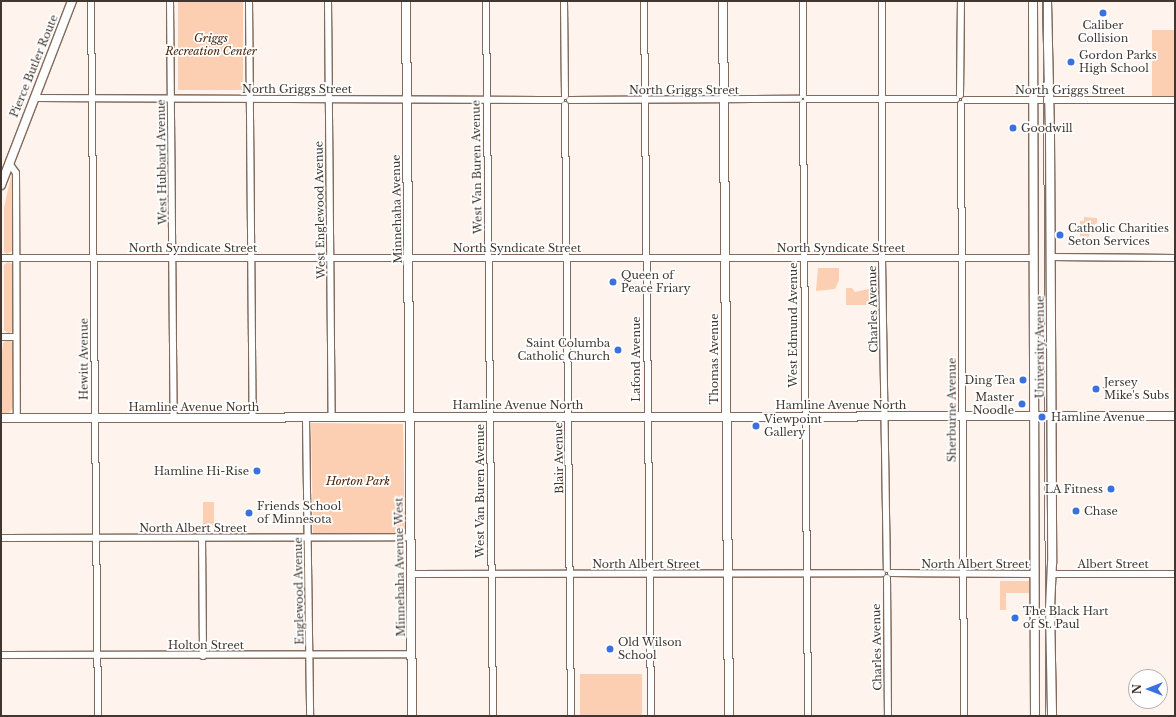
<!DOCTYPE html>
<html>
<head>
<meta charset="utf-8">
<style>
  body { margin:0 }
  #map { position:relative; width:1176px; height:717px; overflow:hidden; background:#fef3ed; font-family:"Libre Baskerville",serif }
  div>[style] { position:absolute }
  .green>* { inset:0; background:#fccfb3; transform-origin:0 0 }
  .roads { filter:drop-shadow(1px 0 #816a5c) drop-shadow(-1px 0 #816a5c) drop-shadow(0 1px #816a5c) drop-shadow(0 -1px #816a5c) }
  .street>* { height:6px; margin:-3px; padding:0 3px; transform-origin:3px; border-radius:3px; background:#fff }
  .secondary>* { height:8px; margin:-4px; padding:0 4px; transform-origin:4px; border-radius:4px; background:#fff }
  .tram>* { height:1px; margin:-0.5px; padding:0 0.5px; transform-origin:0.5px; border-radius:0.5px; background:#80766f }
  .dots>* { width:11px; height:11px; translate:-50% -50%; box-sizing:border-box; border:2px solid #fff; border-radius:50% }
  span { translate:-50% -50%; white-space:nowrap; text-align:center; line-height:1.15; -webkit-text-stroke:3.5px #fff; paint-order:stroke }
  .poi-label { font-size:11px; color:#413730 }
  .left { translate:0 -50%; text-align:left }
  .right { translate:-100% -50%; text-align:right }
  .park-label { font-size:11px; color:#4a2102; font-style:italic }
  .street-label { font-size:11px; color:#413730 }
  .frame { position:absolute; inset:0; border:2px solid #413730; pointer-events:none }
  .north { position:absolute; left:1128px; top:669px; width:40px; height:40px; box-sizing:border-box; background:#fff; border:1px solid #b3afac; border-radius:50%; rotate:270deg; font-size:11px; font-weight:700; line-height:16px; text-align:center; color:#413730 }
  .north::after { content:''; display:block; margin:auto; width:14px; height:18px; background:#3b70e0; clip-path:polygon(50% 0,100% 100%,50% 72%,0 100%) }
</style>
</head>
<body>
<div id="map">
  <div class="green">
    <div style="left:178px;top:1px;width:65px;height:89px"></div>
    <div style="left:1152px;top:30px;width:23px;height:66px"></div>
    <div style="clip-path:polygon(12px 172px,12px 251px,7px 254px,4px 252px,4px 208px)"></div>
    <div style="clip-path:polygon(1084px 217px,1097px 218px,1097px 223px,1090px 227px,1089px 237px,1080px 236px,1080px 221px,1084px 221px)"></div>
    <div style="clip-path:polygon(8px 262px,12px 264px,13px 330px,9px 334px,4px 330px,4px 265px)"></div>
    <div style="clip-path:polygon(818px 268px,839px 268px,839px 280px,835px 289px,816px 291px)"></div>
    <div style="clip-path:polygon(846px 288px,852px 288px,855px 292px,869px 289px,869px 305px,846px 305px)"></div>
    <div style="clip-path:polygon(6px 341px,11px 341px,13px 345px,13px 408px,9px 413px,1px 413px,1px 362px,3px 343px)"></div>
    <div style="clip-path:polygon(311px 423px,403px 424px,405px 530px,403px 534px,313px 534px)"></div>
    <div style="left:203px;top:502px;width:11px;height:23px"></div>
    <div style="clip-path:polygon(1000px 581px,1029px 581px,1029px 593px,1006px 593px,1006px 610px,1000px 610px)"></div>
    <div style="left:580px;top:674px;width:62px;height:42px"></div>
  </div>
  <div class="roads">
    <div class="street">
      <div style="left:91px;top:1px;width:715px;rotate:89.44deg"></div>
      <div style="left:170px;top:1px;width:417px;rotate:89.5deg"></div>
      <div style="left:249px;top:1px;width:417px;rotate:89.5deg"></div>
      <div style="left:328px;top:1px;width:417px;rotate:89.5deg"></div>
      <div style="left:486px;top:1px;width:715px;rotate:89.44deg"></div>
      <div style="left:564px;top:1px;width:95px;rotate:89.4deg"></div>
      <div style="left:644px;top:1px;width:715px;rotate:89.44deg"></div>
      <div style="left:803px;top:1px;width:94px;rotate:90deg"></div>
      <div style="left:882px;top:1px;width:257px;rotate:90deg"></div>
      <div style="left:882px;top:258px;width:311px;rotate:89.1deg"></div>
      <div style="left:960px;top:95px;width:94px;rotate:-89.4deg"></div>
      <div style="left:34px;top:98px;width:527px;rotate:0.22deg"></div>
      <div style="left:807px;top:99px;width:149px"></div>
      <div style="left:570px;top:100px;width:229px;rotate:-0.3deg"></div>
      <div style="left:965px;top:100px;width:210px"></div>
      <div style="left:803px;top:103px;width:613px;rotate:89.53deg"></div>
      <div style="left:961px;top:104px;width:612px;rotate:89.72deg"></div>
      <div style="left:565px;top:105px;width:611px;rotate:89.44deg"></div>
      <div style="left:9px;top:163px;width:12px;rotate:55deg"></div>
      <div style="left:16px;top:173px;width:245px;rotate:89.8deg"></div>
      <div style="left:1051px;top:257px;width:124px;rotate:0.5deg"></div>
      <div style="left:1px;top:258px;width:1033px"></div>
      <div style="left:1px;top:337px;width:15px"></div>
      <div style="left:306px;top:419px;width:297px;rotate:89.2deg"></div>
      <div style="left:1px;top:538px;width:409px;rotate:-0.1deg"></div>
      <div style="left:202px;top:538px;width:118px;rotate:89.5deg"></div>
      <div style="left:891px;top:573px;width:144px;rotate:0.4deg"></div>
      <div style="left:411px;top:574px;width:471px;rotate:-0.1deg"></div>
      <div style="left:1052px;top:574px;width:123px"></div>
      <div style="left:887px;top:578px;width:138px;rotate:89.6deg"></div>
      <div style="left:1px;top:655px;width:410px;rotate:-0.1deg"></div>
    </div>
    <div class="secondary">
      <div style="left:406px;top:1px;width:715px;rotate:89.52deg"></div>
      <div style="left:723px;top:1px;width:715px;rotate:89.52deg"></div>
      <div style="left:1033px;top:1px;width:715px;rotate:89.84deg"></div>
      <div style="left:1047px;top:1px;width:134px;rotate:88.7deg"></div>
      <div style="left:1050px;top:135px;width:428px;rotate:89.7deg"></div>
      <div style="left:1052px;top:563px;width:45px;rotate:92.5deg"></div>
      <div style="left:1050px;top:608px;width:108px;rotate:88.9deg"></div>
      <div style="left:1px;top:185px;width:197px;rotate:-68.9deg"></div>
      <div style="left:1px;top:418px;width:1174px;rotate:-0.1deg"></div>
    </div>
  </div>
  <div class="tram">
    <div style="left:1043px;top:1px;width:715px;rotate:89.84deg"></div>
  </div>
  <div class="dots">
    <div style="left:1103px;top:13px;background:#3b70e0"></div>
    <div style="left:1071px;top:62px;background:#3b70e0"></div>
    <div style="left:1013px;top:128px;background:#3b70e0"></div>
    <div style="left:1060px;top:235px;background:#3b70e0"></div>
    <div style="left:613px;top:282px;background:#3b70e0"></div>
    <div style="left:618px;top:350px;background:#3b70e0"></div>
    <div style="left:1023px;top:380px;background:#3b70e0"></div>
    <div style="left:1096px;top:389px;background:#3b70e0"></div>
    <div style="left:1022px;top:404px;background:#3b70e0"></div>
    <div style="left:1042px;top:417px;background:#3b70e0"></div>
    <div style="left:756px;top:426px;background:#3b70e0"></div>
    <div style="left:257px;top:471px;background:#3b70e0"></div>
    <div style="left:1111px;top:489px;background:#3b70e0"></div>
    <div style="left:1076px;top:511px;background:#3b70e0"></div>
    <div style="left:249px;top:513px;background:#3b70e0"></div>
    <div style="left:1015px;top:618px;background:#3b70e0"></div>
    <div style="left:610px;top:649px;background:#3b70e0"></div>
  </div>
  <div class="poi-label">
    <span style="left:1103px;top:32px">Caliber<br>Collision</span>
    <span class="left" style="left:1079px;top:62px">Gordon Parks<br>High School</span>
    <span class="left" style="left:1021px;top:128px">Goodwill</span>
    <span class="left" style="left:1068px;top:235px">Catholic Charities<br>Seton Services</span>
    <span class="left" style="left:621px;top:282px">Queen of<br>Peace Friary</span>
    <span class="right" style="left:610px;top:350px">Saint Columba<br>Catholic Church</span>
    <span class="right" style="left:1015px;top:380px">Ding Tea</span>
    <span class="left" style="left:1104px;top:389px">Jersey<br>Mike's Subs</span>
    <span class="right" style="left:1014px;top:404px">Master<br>Noodle</span>
    <span class="left" style="left:1051px;top:417px">Hamline Avenue</span>
    <span class="left" style="left:764px;top:426px">Viewpoint<br>Gallery</span>
    <span class="right" style="left:249px;top:471px">Hamline Hi-Rise</span>
    <span class="right" style="left:1103px;top:489px">LA Fitness</span>
    <span class="left" style="left:257px;top:513px">Friends School<br>of Minnesota</span>
    <span class="left" style="left:1084px;top:511px">Chase</span>
    <span class="left" style="left:1023px;top:618px">The Black Hart<br>of St. Paul</span>
    <span class="left" style="left:618px;top:649px">Old Wilson<br>School</span>
  </div>
  <div class="park-label">
    <span style="left:211px;top:45px">Griggs<br>Recreation Center</span>
    <span style="left:358px;top:481px">Horton Park</span>
  </div>
  <div class="street-label">
    <span style="left:34px;top:66px;rotate:-68deg">Pierce Butler Route</span>
    <span style="left:297px;top:89px">North Griggs Street</span>
    <span style="left:684px;top:90px">North Griggs Street</span>
    <span style="left:1070px;top:90px">North Griggs Street</span>
    <span style="left:162px;top:162px;rotate:-91deg">West Hubbard Avenue</span>
    <span style="left:477px;top:167px;rotate:-91deg">West Van Buren Avenue</span>
    <span style="left:397px;top:209px;rotate:-91deg">Minnehaha Avenue</span>
    <span style="left:320px;top:210px;rotate:-91deg">West Englewood Avenue</span>
    <span style="left:193px;top:248px">North Syndicate Street</span>
    <span style="left:517px;top:248px">North Syndicate Street</span>
    <span style="left:841px;top:248px">North Syndicate Street</span>
    <span style="left:873px;top:309px;rotate:-91deg">Charles Avenue</span>
    <span style="left:793px;top:325px;rotate:-90deg">West Edmund Avenue</span>
    <span style="left:1040px;top:347px;rotate:-90deg">University Avenue</span>
    <span style="left:84px;top:359px;rotate:-90deg">Hewitt Avenue</span>
    <span style="left:636px;top:359px;rotate:-90deg">Lafond Avenue</span>
    <span style="left:714px;top:359px;rotate:-90deg">Thomas Avenue</span>
    <span style="left:518px;top:405px">Hamline Avenue North</span>
    <span style="left:841px;top:405px">Hamline Avenue North</span>
    <span style="left:194px;top:407px">Hamline Avenue North</span>
    <span style="left:952px;top:410px;rotate:-90deg">Sherburne Avenue</span>
    <span style="left:559px;top:458px;rotate:-91deg">Blair Avenue</span>
    <span style="left:480px;top:491px;rotate:-90deg">West Van Buren Avenue</span>
    <span style="left:193px;top:528px">North Albert Street</span>
    <span style="left:646px;top:564px">North Albert Street</span>
    <span style="left:975px;top:564px">North Albert Street</span>
    <span style="left:1113px;top:564px">Albert Street</span>
    <span style="left:400px;top:567px;rotate:-91deg">Minnehaha Avenue West</span>
    <span style="left:299px;top:591px;rotate:-91deg">Englewood Avenue</span>
    <span style="left:206px;top:645px">Holton Street</span>
    <span style="left:877px;top:647px;rotate:-91deg">Charles Avenue</span>
  </div>
  <div class="frame"></div>
  <div class="north">N</div>
</div>
</body>
</html>
